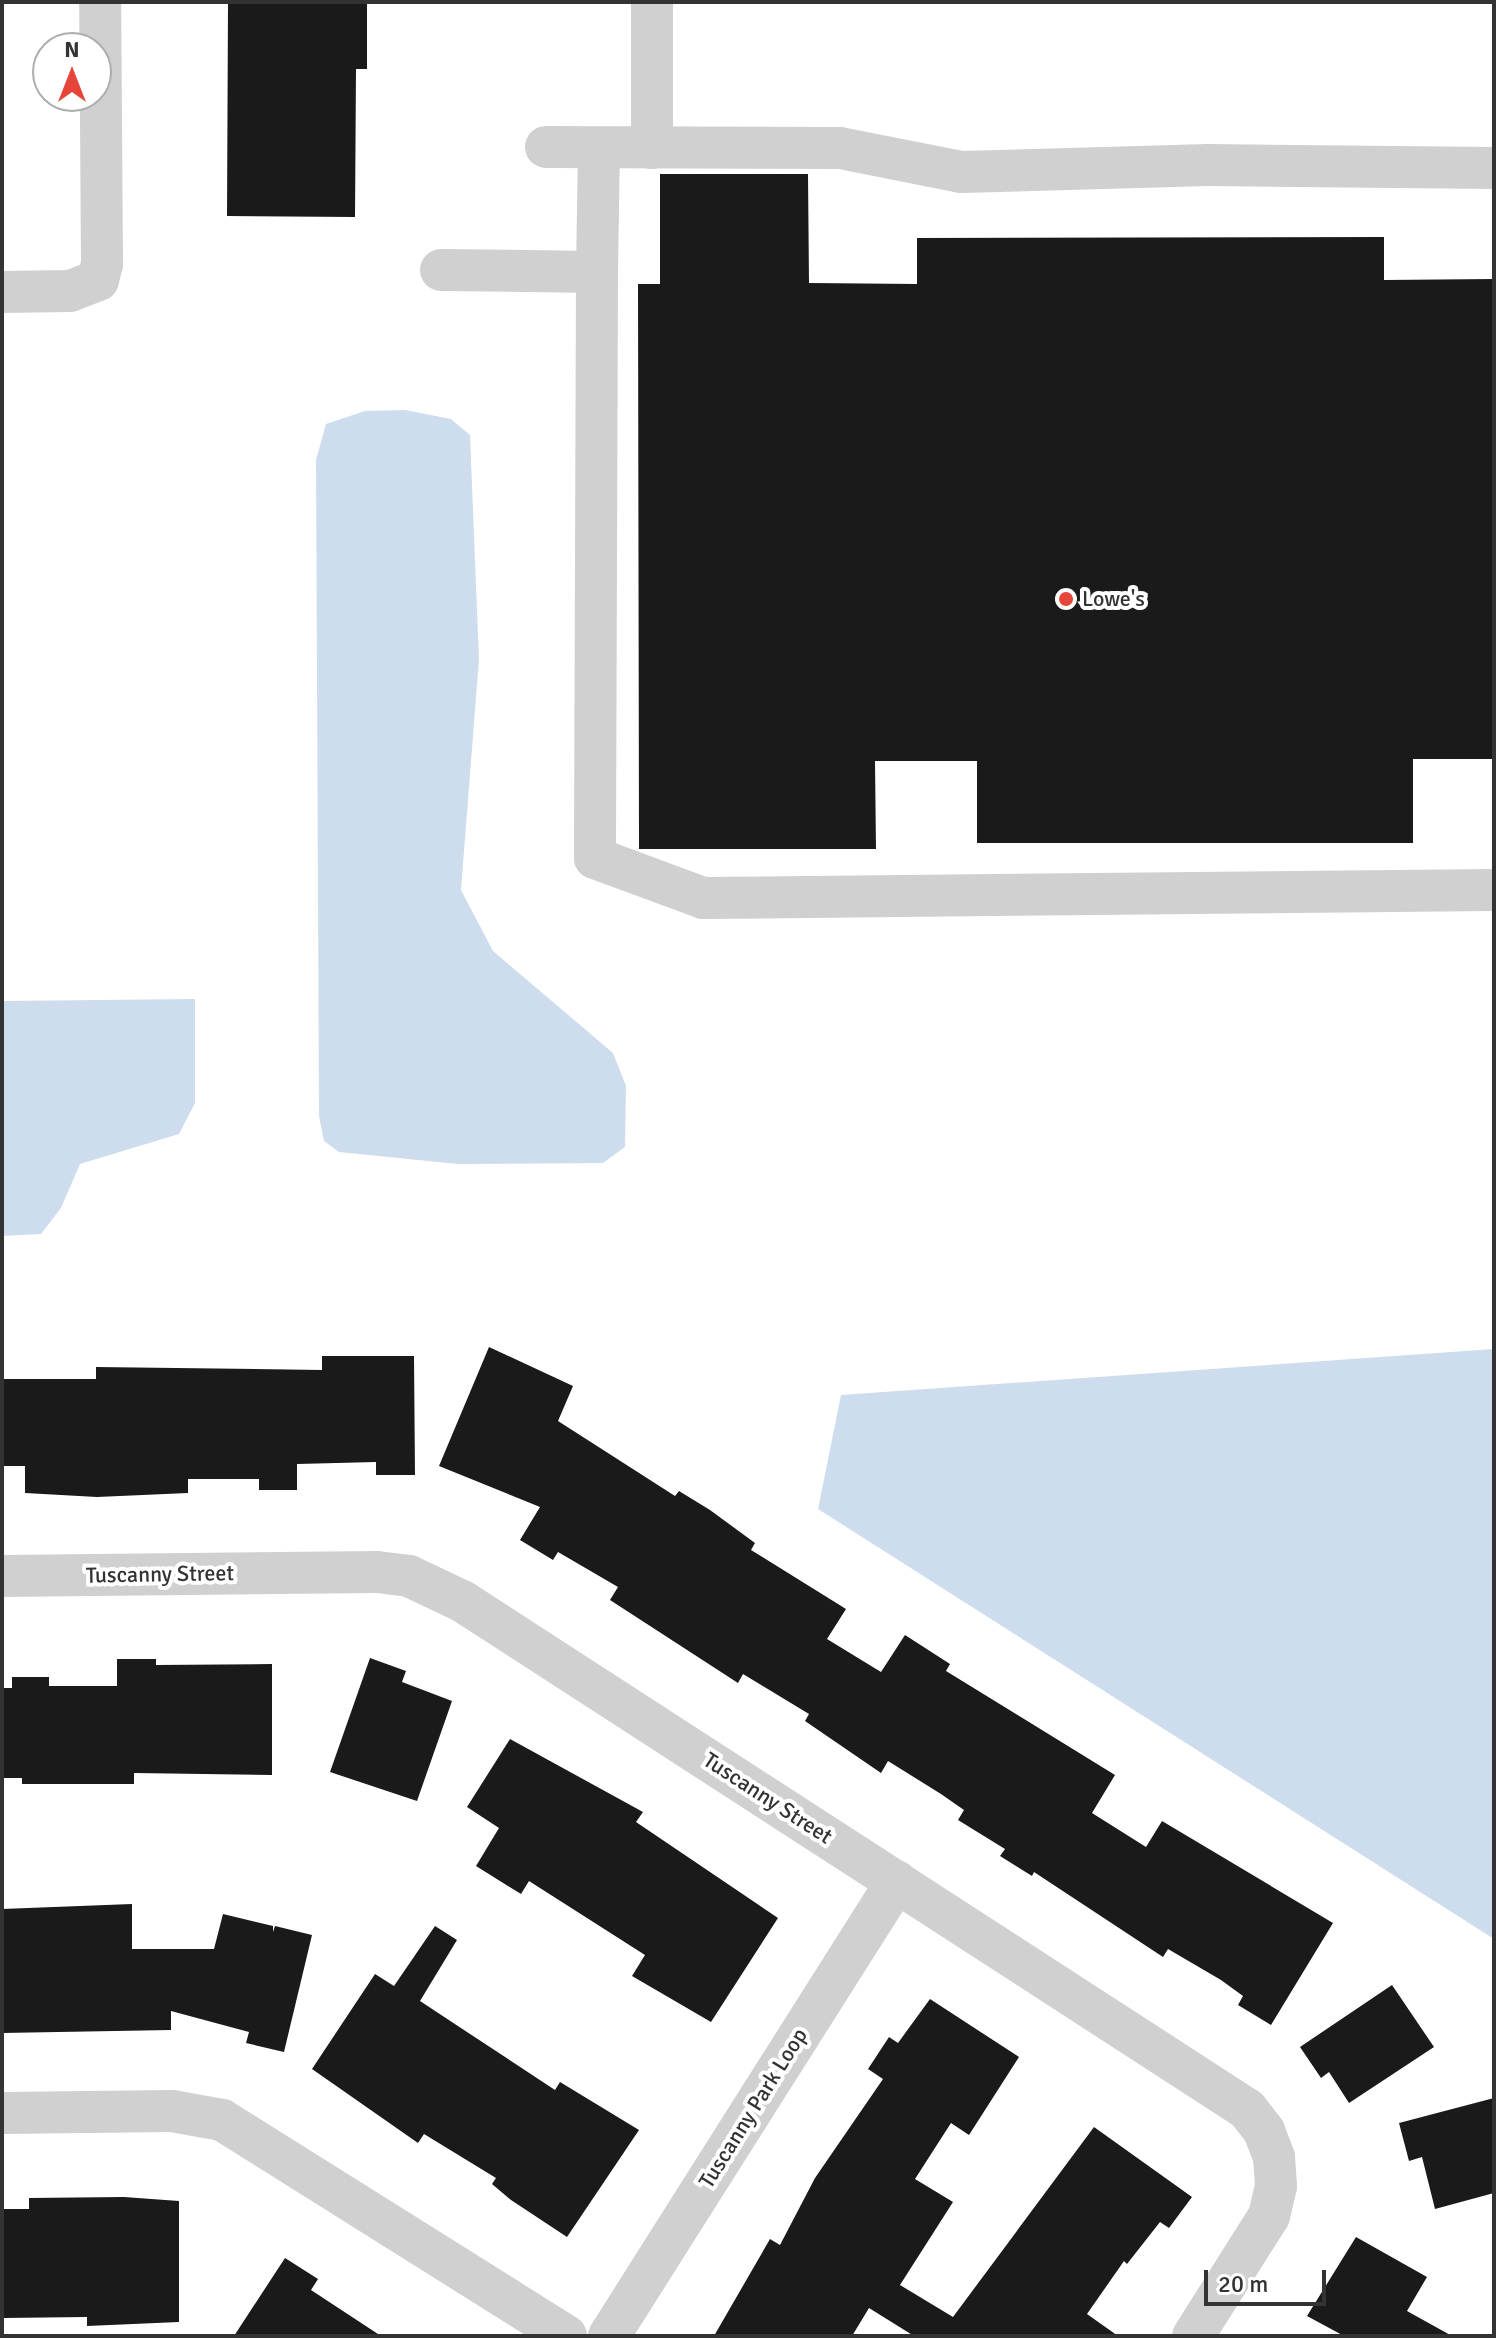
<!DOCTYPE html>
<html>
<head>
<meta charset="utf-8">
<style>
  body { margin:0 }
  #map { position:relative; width:1496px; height:2338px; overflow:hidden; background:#fff; font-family:Signika,sans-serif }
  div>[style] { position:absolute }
  .water>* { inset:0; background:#ceddee }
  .building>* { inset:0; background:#1a1a1a }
  .minor>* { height:42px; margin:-21px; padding:0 21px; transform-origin:21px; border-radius:21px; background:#d0d0d0 }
  .dots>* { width:22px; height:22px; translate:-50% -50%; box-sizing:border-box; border:4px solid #fff; border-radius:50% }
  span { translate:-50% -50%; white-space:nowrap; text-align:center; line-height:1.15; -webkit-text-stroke:8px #fff; paint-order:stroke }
  .poi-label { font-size:22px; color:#333 }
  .left { translate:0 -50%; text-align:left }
  .street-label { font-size:22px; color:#333 }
  .frame { position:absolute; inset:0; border:4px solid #333; pointer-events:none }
  .north { position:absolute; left:32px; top:32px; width:80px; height:80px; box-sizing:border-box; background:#fff; border:2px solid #adadad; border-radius:50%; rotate:0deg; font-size:22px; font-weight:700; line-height:32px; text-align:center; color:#333 }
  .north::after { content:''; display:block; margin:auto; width:28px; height:36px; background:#e64639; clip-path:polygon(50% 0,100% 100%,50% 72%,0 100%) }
  .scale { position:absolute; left:1204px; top:2270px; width:122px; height:36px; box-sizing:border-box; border:4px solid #333; border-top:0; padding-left:10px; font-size:24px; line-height:28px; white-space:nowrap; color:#333; -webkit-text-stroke:6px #fff; paint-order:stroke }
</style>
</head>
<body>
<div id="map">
  <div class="water">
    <div style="clip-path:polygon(405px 410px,451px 419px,470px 435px,479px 659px,461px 890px,493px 951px,613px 1053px,626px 1086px,625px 1147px,603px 1163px,458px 1164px,339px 1152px,324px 1141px,319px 1116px,316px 460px,326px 424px,365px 411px)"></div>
    <div style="clip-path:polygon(195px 999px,195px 1103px,179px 1134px,80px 1164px,61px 1208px,41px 1234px,2px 1236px,2px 1001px)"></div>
    <div style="clip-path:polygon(1494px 1349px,1494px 1939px,818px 1509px,841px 1395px)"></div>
  </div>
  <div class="building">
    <div style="clip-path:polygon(228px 2px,367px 2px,367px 69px,356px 69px,355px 217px,227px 216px)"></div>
    <div style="clip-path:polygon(660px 174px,808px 174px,809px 283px,917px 284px,917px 238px,1384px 237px,1384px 280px,1494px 279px,1494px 759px,1413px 759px,1413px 843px,977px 843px,977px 761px,875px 761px,876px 849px,639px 849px,638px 284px,660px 284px)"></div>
    <div style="clip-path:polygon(489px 1347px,573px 1386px,558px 1421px,675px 1496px,679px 1491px,710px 1510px,755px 1543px,751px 1550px,846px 1609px,827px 1639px,881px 1672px,905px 1635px,950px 1664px,946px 1671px,1115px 1775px,1092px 1813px,1146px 1847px,1162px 1821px,1333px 1923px,1271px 2025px,1238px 2005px,1243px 1996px,1221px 1980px,1168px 1949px,1163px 1957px,1034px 1872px,1032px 1876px,1000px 1856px,1005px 1849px,958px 1820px,964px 1810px,941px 1794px,888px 1761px,881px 1773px,805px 1721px,809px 1714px,743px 1674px,738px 1683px,610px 1600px,618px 1587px,558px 1552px,553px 1560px,520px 1540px,540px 1507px,439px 1466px)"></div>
    <div style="clip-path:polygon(322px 1356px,414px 1356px,415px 1475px,376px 1475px,376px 1462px,297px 1464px,297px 1490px,259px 1490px,259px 1479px,188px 1479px,188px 1493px,97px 1497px,25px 1493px,25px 1466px,2px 1466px,2px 1379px,96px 1379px,96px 1367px,322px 1370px)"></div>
    <div style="clip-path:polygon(370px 1658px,406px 1671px,402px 1682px,452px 1701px,417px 1801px,330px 1772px)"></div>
    <div style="clip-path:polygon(117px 1659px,156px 1659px,156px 1665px,272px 1664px,272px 1775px,134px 1773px,134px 1784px,22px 1784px,22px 1778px,2px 1778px,2px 1688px,12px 1688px,12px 1677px,49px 1677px,49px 1686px,117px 1686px)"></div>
    <div style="clip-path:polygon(510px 1739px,643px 1812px,636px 1822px,778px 1918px,711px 2022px,632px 1976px,645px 1955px,529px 1881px,521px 1894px,476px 1866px,499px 1828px,467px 1807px)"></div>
    <div style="clip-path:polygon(132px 1904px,132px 1949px,214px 1949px,223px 1914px,273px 1926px,273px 1932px,275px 1926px,312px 1935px,284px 2052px,246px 2043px,249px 2032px,171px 2011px,171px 2030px,2px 2033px,2px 1909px)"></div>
    <div style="clip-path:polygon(435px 1926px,457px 1940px,420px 2001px,555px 2090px,560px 2082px,639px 2130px,567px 2237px,511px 2200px,492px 2184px,496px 2178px,424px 2134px,418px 2143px,312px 2069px,375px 1974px,394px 1986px)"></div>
    <div style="clip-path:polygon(1392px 1985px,1434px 2047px,1349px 2103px,1329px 2072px,1321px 2078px,1300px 2047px)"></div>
    <div style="clip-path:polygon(930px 1999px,1019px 2057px,969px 2135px,951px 2123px,915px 2179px,953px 2202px,900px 2285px,953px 2317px,1094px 2127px,1192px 2197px,1169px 2228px,1160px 2222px,1127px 2264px,1124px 2261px,1087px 2314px,1118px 2336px,914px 2336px,869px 2308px,852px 2336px,714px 2336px,770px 2239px,780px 2245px,815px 2178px,883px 2079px,868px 2069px,889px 2037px,898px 2043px)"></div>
    <div style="clip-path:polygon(1494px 2098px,1494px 2193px,1435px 2209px,1422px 2157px,1409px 2161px,1399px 2123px)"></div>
    <div style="clip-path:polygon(124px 2197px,179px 2201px,179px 2322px,87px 2326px,87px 2317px,2px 2318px,2px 2209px,29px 2209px,29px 2198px)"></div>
    <div style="clip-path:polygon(1356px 2237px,1427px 2277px,1407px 2311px,1452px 2336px,1344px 2336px,1307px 2316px)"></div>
    <div style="clip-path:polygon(285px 2258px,318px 2279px,311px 2290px,381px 2336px,234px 2336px)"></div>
  </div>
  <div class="minor">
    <div style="left:546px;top:147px;width:294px;rotate:0.2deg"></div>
    <div style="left:840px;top:148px;width:123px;rotate:11.2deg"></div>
    <div style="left:961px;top:172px;width:247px;rotate:-1.6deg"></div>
    <div style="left:1208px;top:165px;width:286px;rotate:0.6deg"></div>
    <div style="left:652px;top:148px;width:146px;rotate:-90deg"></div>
    <div style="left:441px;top:270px;width:156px;rotate:0.7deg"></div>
    <div style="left:597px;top:272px;width:122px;rotate:-89.1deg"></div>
    <div style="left:597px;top:272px;width:586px;rotate:90.2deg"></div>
    <div style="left:595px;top:858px;width:115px;rotate:20.3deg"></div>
    <div style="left:703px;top:898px;width:791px;rotate:-0.58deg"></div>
    <div style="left:2px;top:292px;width:68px;rotate:-0.8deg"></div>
    <div style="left:70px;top:291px;width:30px;rotate:-21deg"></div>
    <div style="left:98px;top:280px;width:16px;rotate:-76deg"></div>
    <div style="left:102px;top:264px;width:262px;rotate:-90.4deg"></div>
    <div style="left:2px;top:1576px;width:375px;rotate:-0.6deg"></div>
    <div style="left:377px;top:1572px;width:32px;rotate:7deg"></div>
    <div style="left:409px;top:1576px;width:59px;rotate:25.3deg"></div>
    <div style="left:462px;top:1601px;width:935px;rotate:32.91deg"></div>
    <div style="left:1247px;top:2109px;width:28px;rotate:52deg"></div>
    <div style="left:1264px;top:2131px;width:28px;rotate:69deg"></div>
    <div style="left:1274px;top:2157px;width:29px;rotate:86deg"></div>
    <div style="left:1276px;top:2186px;width:31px;rotate:103deg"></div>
    <div style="left:1269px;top:2216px;width:142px;rotate:122.3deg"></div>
    <div style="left:2px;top:2113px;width:170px;rotate:-0.7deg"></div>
    <div style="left:172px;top:2111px;width:51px;rotate:10.2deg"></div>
    <div style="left:222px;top:2120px;width:406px;rotate:32.1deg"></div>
    <div style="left:609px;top:2336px;width:538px;rotate:-57.67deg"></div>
  </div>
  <div class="dots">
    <div style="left:1066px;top:599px;background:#e64639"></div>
  </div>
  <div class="poi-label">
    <span class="left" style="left:1082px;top:599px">Lowe's</span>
  </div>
  <div class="street-label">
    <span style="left:160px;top:1574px;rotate:-1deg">Tuscanny Street</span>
    <span style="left:768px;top:1798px;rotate:33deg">Tuscanny Street</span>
    <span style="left:753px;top:2108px;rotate:-58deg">Tuscanny Park Loop</span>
  </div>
  <div class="frame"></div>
  <div class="north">N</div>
  <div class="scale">20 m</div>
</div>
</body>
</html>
